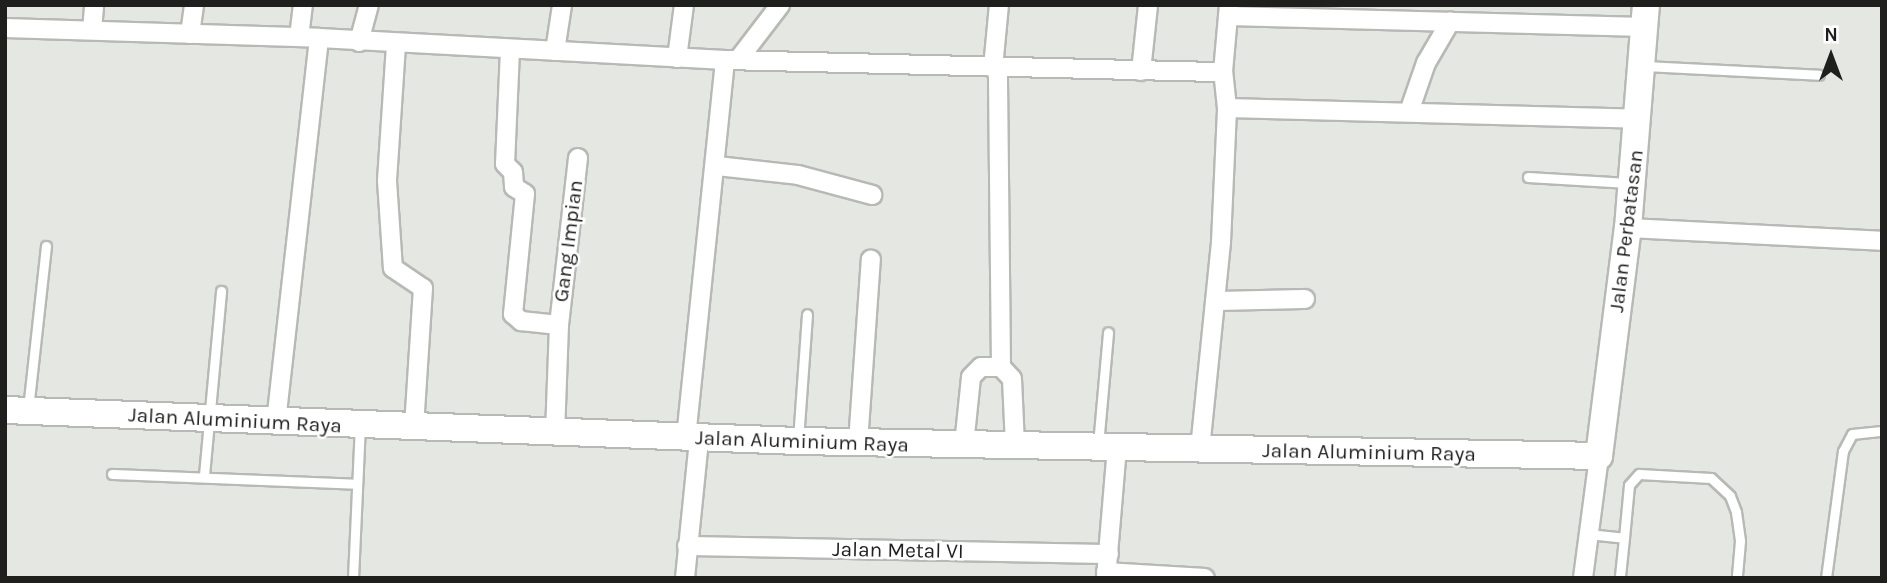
<!DOCTYPE html>
<html>
<head>
<meta charset="utf-8">
<style>
  body { margin:0 }
  #map { position:relative; width:1887px; height:583px; overflow:hidden; background:#e5e7e3; font-family:Karla,sans-serif }
  div>[style] { position:absolute }
  .roads { filter:drop-shadow(2px 0 #b7b9b5) drop-shadow(-2px 0 #b7b9b5) drop-shadow(0 2px #b7b9b5) drop-shadow(0 -2px #b7b9b5) }
  .lane>* { height:9px; margin:-4.5px; padding:0 4.5px; transform-origin:4.5px; border-radius:4.5px; background:#fff }
  .street>* { height:18px; margin:-9px; padding:0 9px; transform-origin:9px; border-radius:9px; background:#fff }
  .secondary>* { height:26px; margin:-13px; padding:0 13px; transform-origin:13px; border-radius:13px; background:#fff }
  span { translate:-50% -50%; white-space:nowrap; text-align:center; line-height:1.15; -webkit-text-stroke:5px #fff; paint-order:stroke }
  .street-label { font-size:21px; color:#1f201e }
  .frame { position:absolute; inset:0; border:7px solid #1f201e; pointer-events:none }
  .north { position:absolute; left:1796px; top:21px; width:70px; height:70px; -webkit-text-stroke:5px #fff; paint-order:stroke; rotate:0deg; font-size:19px; font-weight:700; line-height:28px; text-align:center; color:#1f201e }
  .north::after { content:''; display:block; margin:auto; width:24px; height:32px; background:#1f201e; clip-path:polygon(50% 0,100% 100%,50% 72%,0 100%) }
</style>
</head>
<body>
<div id="map">
  <div class="roads">
    <div class="lane">
      <div style="left:1644px;top:66px;width:175px;rotate:2.9deg"></div>
      <div style="left:1528px;top:177px;width:100px;rotate:3.4deg"></div>
      <div style="left:28px;top:409px;width:164px;rotate:-83.7deg"></div>
      <div style="left:798px;top:440px;width:126px;rotate:-85.9deg"></div>
      <div style="left:1098px;top:445px;width:113px;rotate:-84.9deg"></div>
      <div style="left:112px;top:474px;width:245px;rotate:2.3deg"></div>
      <div style="left:204px;top:475px;width:185px;rotate:-84.7deg"></div>
      <div style="left:1588px;top:534px;width:36px;rotate:6deg"></div>
      <div style="left:1624px;top:538px;width:53px;rotate:-84.6deg"></div>
      <div style="left:1629px;top:485px;width:15px;rotate:-48deg"></div>
      <div style="left:1639px;top:474px;width:72px;rotate:3.2deg"></div>
      <div style="left:1711px;top:478px;width:26px;rotate:43deg"></div>
      <div style="left:1730px;top:496px;width:17px;rotate:69deg"></div>
      <div style="left:1736px;top:512px;width:29px;rotate:82deg"></div>
      <div style="left:1740px;top:541px;width:37px;rotate:95deg"></div>
      <div style="left:1620px;top:576px;width:38px;rotate:-84deg"></div>
      <div style="left:353px;top:578px;width:152px;rotate:-87.4deg"></div>
      <div style="left:1826px;top:578px;width:128px;rotate:-82.4deg"></div>
      <div style="left:1843px;top:451px;width:19px;rotate:-62deg"></div>
      <div style="left:1852px;top:434px;width:30px;rotate:-6deg"></div>
    </div>
    <div class="street">
      <div style="left:1228px;top:16px;width:417px;rotate:1.5deg"></div>
      <div style="left:5px;top:28px;width:314px;rotate:1.8deg"></div>
      <div style="left:319px;top:38px;width:407px;rotate:3.1deg"></div>
      <div style="left:725px;top:60px;width:498px;rotate:1.4deg"></div>
      <div style="left:92px;top:30px;width:25px;rotate:-85deg"></div>
      <div style="left:190px;top:34px;width:29px;rotate:-82deg"></div>
      <div style="left:299px;top:37px;width:32px;rotate:-83deg"></div>
      <div style="left:359px;top:42px;width:38px;rotate:-75deg"></div>
      <div style="left:396px;top:45px;width:136px;rotate:93.8deg"></div>
      <div style="left:387px;top:181px;width:87px;rotate:86.1deg"></div>
      <div style="left:393px;top:268px;width:36px;rotate:34deg"></div>
      <div style="left:423px;top:288px;width:140px;rotate:93.7deg"></div>
      <div style="left:510px;top:50px;width:114px;rotate:92.5deg"></div>
      <div style="left:505px;top:164px;width:11px;rotate:45deg"></div>
      <div style="left:513px;top:172px;width:15px;rotate:86deg"></div>
      <div style="left:514px;top:187px;width:13px;rotate:32deg"></div>
      <div style="left:525px;top:194px;width:121px;rotate:95.7deg"></div>
      <div style="left:513px;top:314px;width:11px;rotate:41deg"></div>
      <div style="left:521px;top:321px;width:38px;rotate:6deg"></div>
      <div style="left:559px;top:325px;width:109px;rotate:92.1deg"></div>
      <div style="left:555px;top:51px;width:47px;rotate:-81.3deg"></div>
      <div style="left:677px;top:58px;width:53px;rotate:-82.5deg"></div>
      <div style="left:738px;top:60px;width:69px;rotate:-52.6deg"></div>
      <div style="left:993px;top:68px;width:63px;rotate:-84.6deg"></div>
      <div style="left:1141px;top:71px;width:66px;rotate:-83.9deg"></div>
      <div style="left:1227px;top:108px;width:412px;rotate:1.5deg"></div>
      <div style="left:1409px;top:112px;width:52px;rotate:-70.9deg"></div>
      <div style="left:1426px;top:63px;width:48px;rotate:-59.7deg"></div>
      <div style="left:717px;top:166px;width:81px;rotate:6.3deg"></div>
      <div style="left:798px;top:175px;width:77px;rotate:15.1deg"></div>
      <div style="left:1628px;top:228px;width:254px;rotate:2.9deg"></div>
      <div style="left:1216px;top:301px;width:89px;rotate:-1.3deg"></div>
      <div style="left:559px;top:325px;width:168px;rotate:-83.5deg"></div>
      <div style="left:1001px;top:367px;width:16px;rotate:47deg"></div>
      <div style="left:1012px;top:379px;width:67px;rotate:87.4deg"></div>
      <div style="left:276px;top:422px;width:386px;rotate:-83.6deg"></div>
      <div style="left:686px;top:438px;width:380px;rotate:-84.1deg"></div>
      <div style="left:858px;top:443px;width:184px;rotate:-86deg"></div>
      <div style="left:964px;top:445px;width:68px;rotate:-84.1deg"></div>
      <div style="left:971px;top:377px;width:14px;rotate:-45deg"></div>
      <div style="left:981px;top:367px;width:20px"></div>
      <div style="left:1001px;top:367px;width:298px;rotate:-90.6deg"></div>
      <div style="left:1200px;top:449px;width:208px;rotate:-84.2deg"></div>
      <div style="left:1221px;top:242px;width:134px;rotate:-87.4deg"></div>
      <div style="left:1227px;top:108px;width:36px;rotate:-96deg"></div>
      <div style="left:1223px;top:72px;width:67px;rotate:-84.9deg"></div>
      <div style="left:687px;top:546px;width:422px;rotate:1.1deg"></div>
      <div style="left:1106px;top:572px;width:99px;rotate:3.5deg"></div>
      <div style="left:685px;top:578px;width:140px;rotate:-84.2deg"></div>
      <div style="left:1106px;top:578px;width:130px;rotate:-85.2deg"></div>
      <div style="left:1583px;top:578px;width:123px;rotate:-82.5deg"></div>
    </div>
    <div class="secondary">
      <div style="left:5px;top:410px;width:794px;rotate:2.24deg"></div>
      <div style="left:798px;top:441px;width:801px;rotate:1.07deg"></div>
      <div style="left:1599px;top:456px;width:230px;rotate:-82.8deg"></div>
      <div style="left:1628px;top:228px;width:224px;rotate:-85.4deg"></div>
    </div>
  </div>
  <div class="street-label">
    <span style="left:1626px;top:231px;rotate:-83deg">Jalan Perbatasan</span>
    <span style="left:568px;top:241px;rotate:-83deg">Gang Impian</span>
    <span style="left:235px;top:420px;rotate:3deg">Jalan Aluminium Raya</span>
    <span style="left:802px;top:441px;rotate:2deg">Jalan Aluminium Raya</span>
    <span style="left:1369px;top:452px;rotate:1deg">Jalan Aluminium Raya</span>
    <span style="left:898px;top:550px;rotate:1deg">Jalan Metal VI</span>
  </div>
  <div class="frame"></div>
  <div class="north">N</div>
</div>
</body>
</html>
